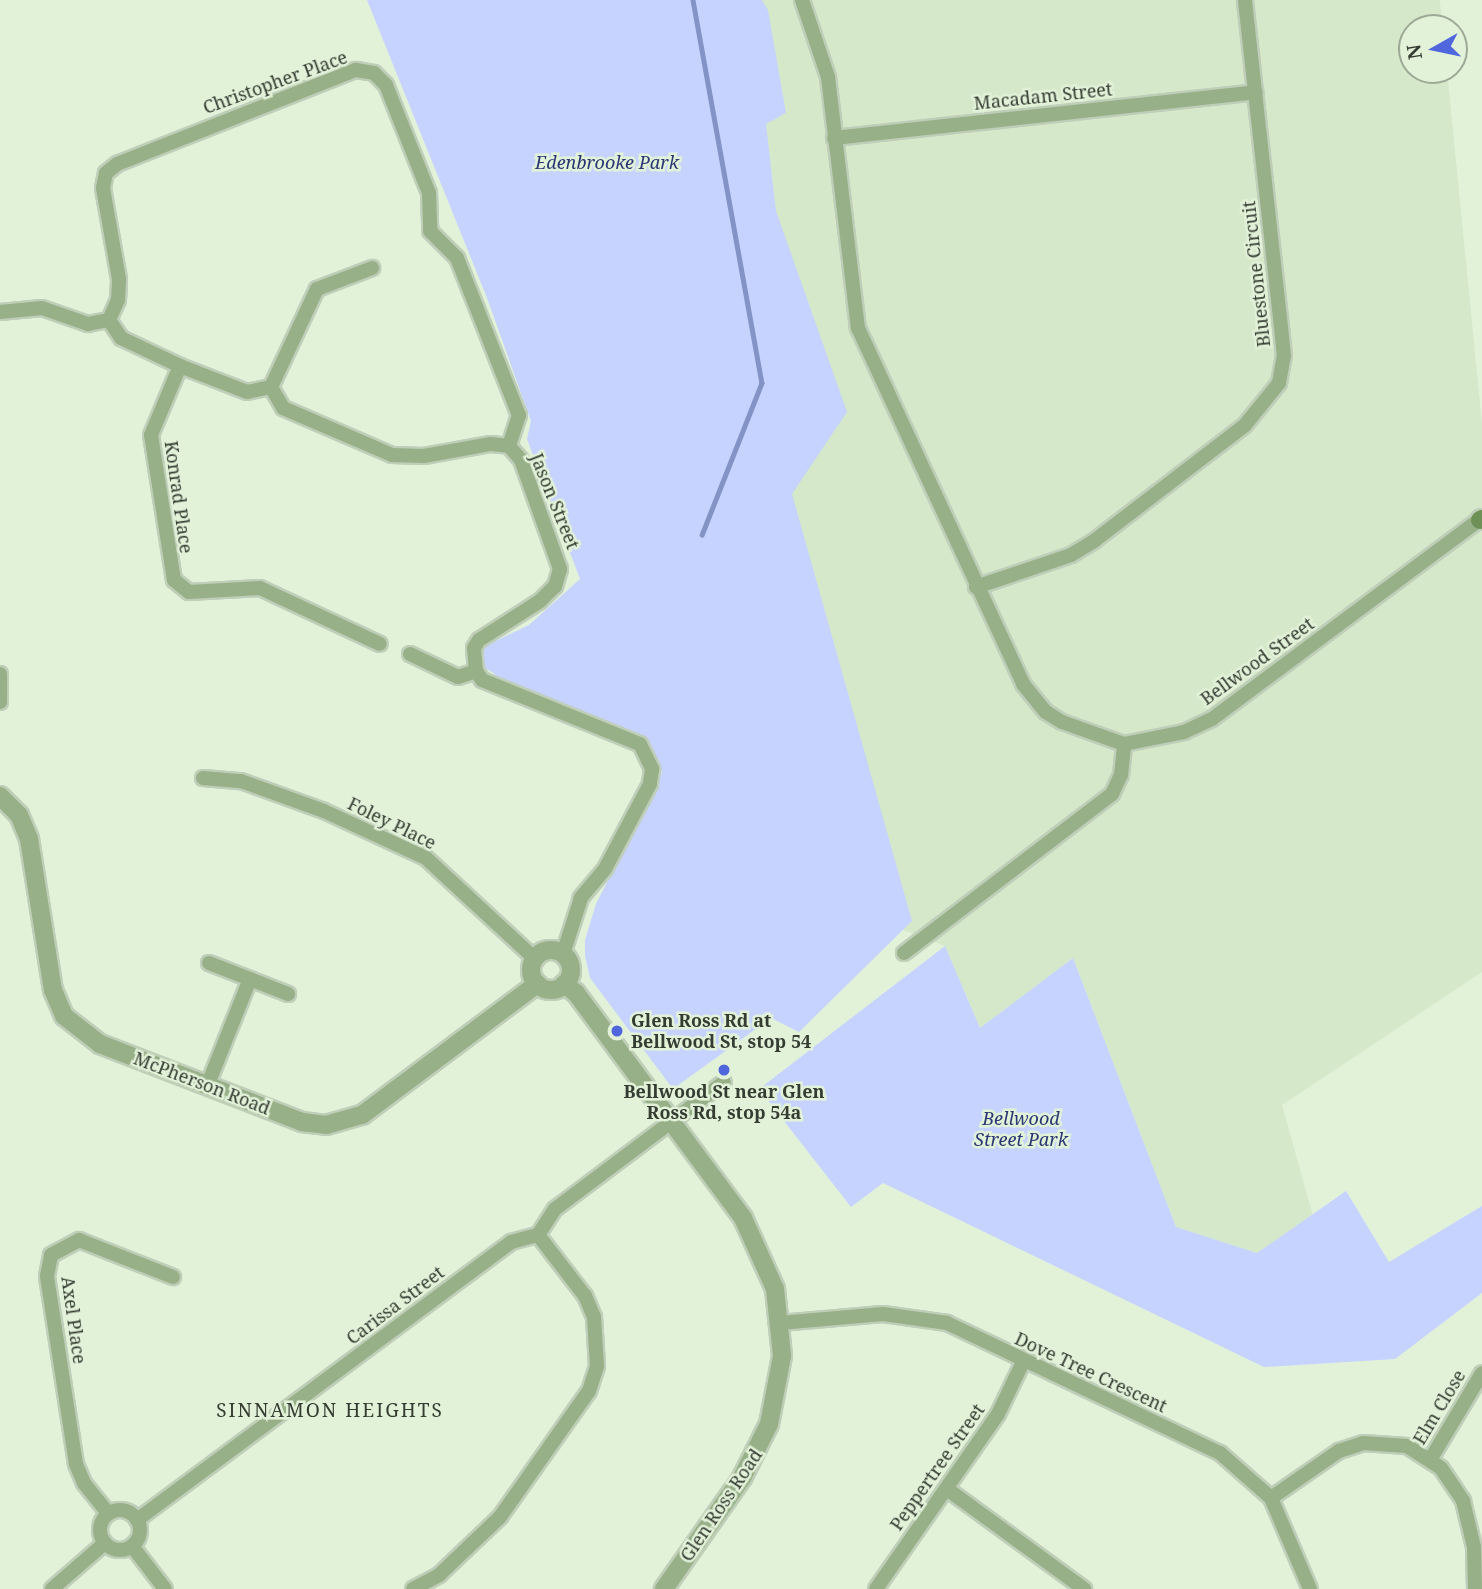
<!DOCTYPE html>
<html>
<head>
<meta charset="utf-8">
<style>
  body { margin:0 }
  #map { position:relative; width:1482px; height:1589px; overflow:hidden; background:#e2f2d9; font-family:"Noto Serif",serif }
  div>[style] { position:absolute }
  .built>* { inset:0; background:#d5e8c9 }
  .green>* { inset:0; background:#c6d3fe }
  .stream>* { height:4.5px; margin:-2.25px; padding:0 2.25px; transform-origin:2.25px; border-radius:2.25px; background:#8493c5 }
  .roads { filter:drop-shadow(2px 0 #bfceb8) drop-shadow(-2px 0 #bfceb8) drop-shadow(0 2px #bfceb8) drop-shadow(0 -2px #bfceb8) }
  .minor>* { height:14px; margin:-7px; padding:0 7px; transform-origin:7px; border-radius:7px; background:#97b088 }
  .minor>.ring { margin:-7px; padding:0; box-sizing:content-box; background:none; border:14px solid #97b088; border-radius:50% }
  .tertiary>* { height:18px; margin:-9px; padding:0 9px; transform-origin:9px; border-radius:9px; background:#97b088 }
  .tertiary>.ring { margin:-9px; padding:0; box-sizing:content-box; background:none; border:18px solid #97b088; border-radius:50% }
  .secondary>* { height:18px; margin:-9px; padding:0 9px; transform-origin:9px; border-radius:9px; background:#6e9157 }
  .dots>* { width:19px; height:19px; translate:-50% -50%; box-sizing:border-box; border:4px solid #e2f2d9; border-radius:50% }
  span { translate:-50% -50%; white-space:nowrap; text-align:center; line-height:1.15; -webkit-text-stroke:5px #e2f2d9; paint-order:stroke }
  .street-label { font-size:18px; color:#353c32 }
  .park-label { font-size:18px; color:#2a3774; font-style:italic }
  .poi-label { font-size:18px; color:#353c32; font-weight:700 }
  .left { translate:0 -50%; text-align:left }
  .neighbourhood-label { font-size:19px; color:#353c32; letter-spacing:2px }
  .north { position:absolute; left:1398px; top:14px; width:70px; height:70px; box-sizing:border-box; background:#e2f2d9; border:2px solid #9da996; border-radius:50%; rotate:261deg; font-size:19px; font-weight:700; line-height:28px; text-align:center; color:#353c32 }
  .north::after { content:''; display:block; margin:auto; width:24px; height:32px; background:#5066dc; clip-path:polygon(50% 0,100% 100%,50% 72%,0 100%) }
</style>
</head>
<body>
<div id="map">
  <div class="built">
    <div style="clip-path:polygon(732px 0,1440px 0,1442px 28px,1412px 28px,1412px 70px,1447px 70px,1482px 424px,1482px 972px,1282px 1105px,1313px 1216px,1257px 1253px,1176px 1227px,1073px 958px,980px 1028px,945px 946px,898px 928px,781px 484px,778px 230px,763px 104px)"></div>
  </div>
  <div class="green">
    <div style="clip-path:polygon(367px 0,762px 0,768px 10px,786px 113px,766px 124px,776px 211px,847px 412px,792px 494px,912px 921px,799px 1032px,771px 1018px,673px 1089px,590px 978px,585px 956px,585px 940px,596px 904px,662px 772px,652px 747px,494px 678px,495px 674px,483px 667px,481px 648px,529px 625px,580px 579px,527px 439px,531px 421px,487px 298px)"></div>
    <div style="clip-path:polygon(945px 946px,980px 1028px,1073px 958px,1176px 1227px,1257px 1253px,1346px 1191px,1389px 1262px,1482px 1206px,1482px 1293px,1395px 1359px,1264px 1367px,883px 1183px,851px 1207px,759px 1089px)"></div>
  </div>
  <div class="stream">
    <div style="left:693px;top:0;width:389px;rotate:79.8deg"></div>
    <div style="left:762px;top:383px;width:163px;rotate:111.5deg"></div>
  </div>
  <div class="roads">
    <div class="minor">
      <div style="left:802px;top:0;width:81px;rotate:71.3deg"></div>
      <div style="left:828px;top:77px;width:253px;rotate:83.2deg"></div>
      <div style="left:858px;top:328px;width:392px;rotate:65.1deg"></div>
      <div style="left:1023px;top:684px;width:36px;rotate:51deg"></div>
      <div style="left:1046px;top:712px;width:19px;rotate:32deg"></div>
      <div style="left:1062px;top:722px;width:66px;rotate:19.5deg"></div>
      <div style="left:834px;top:138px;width:424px;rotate:-6.2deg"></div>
      <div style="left:0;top:312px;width:42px;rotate:-5.4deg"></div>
      <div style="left:42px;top:308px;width:49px;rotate:19.2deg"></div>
      <div style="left:88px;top:324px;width:21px;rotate:-11deg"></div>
      <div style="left:109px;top:320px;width:22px;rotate:56deg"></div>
      <div style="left:121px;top:338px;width:65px;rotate:25.4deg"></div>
      <div style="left:180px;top:366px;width:72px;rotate:21.2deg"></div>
      <div style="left:247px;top:392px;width:25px;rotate:-12deg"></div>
      <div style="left:271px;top:387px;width:24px;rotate:60deg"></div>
      <div style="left:283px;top:408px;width:119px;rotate:23.3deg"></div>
      <div style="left:392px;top:455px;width:32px;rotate:2deg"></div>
      <div style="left:424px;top:456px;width:68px;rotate:-10.2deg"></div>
      <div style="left:491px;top:444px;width:18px;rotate:6deg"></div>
      <div style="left:509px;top:446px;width:18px;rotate:49deg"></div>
      <div style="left:521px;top:460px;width:116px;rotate:70.3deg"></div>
      <div style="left:560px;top:569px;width:18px;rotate:106deg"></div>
      <div style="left:555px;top:586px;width:21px;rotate:135deg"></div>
      <div style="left:540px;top:601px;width:72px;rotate:147.4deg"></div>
      <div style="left:479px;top:640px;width:9px;rotate:122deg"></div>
      <div style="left:474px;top:648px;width:23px;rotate:85deg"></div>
      <div style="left:476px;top:671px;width:11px;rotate:56deg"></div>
      <div style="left:482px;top:680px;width:170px;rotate:22.1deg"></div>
      <div style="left:640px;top:744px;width:28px;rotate:64deg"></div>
      <div style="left:652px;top:769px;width:15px;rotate:98deg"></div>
      <div style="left:650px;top:784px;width:96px;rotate:117.9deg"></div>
      <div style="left:605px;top:869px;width:38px;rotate:130deg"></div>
      <div style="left:581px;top:898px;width:59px;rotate:107.8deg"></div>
      <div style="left:109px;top:320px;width:22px;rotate:-66deg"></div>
      <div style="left:118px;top:300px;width:21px;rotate:-87deg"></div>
      <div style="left:119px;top:279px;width:92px;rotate:-100deg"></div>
      <div style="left:103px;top:188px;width:15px;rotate:-79deg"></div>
      <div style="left:106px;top:173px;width:14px;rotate:-39deg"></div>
      <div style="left:117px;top:164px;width:257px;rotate:-21.5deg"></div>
      <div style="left:356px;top:70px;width:18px;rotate:9deg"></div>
      <div style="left:374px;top:73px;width:17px;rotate:45deg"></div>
      <div style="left:386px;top:85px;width:116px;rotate:68.3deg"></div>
      <div style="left:429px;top:193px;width:38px;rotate:88deg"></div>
      <div style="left:430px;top:231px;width:38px;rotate:45deg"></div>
      <div style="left:457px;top:258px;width:169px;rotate:68.5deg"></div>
      <div style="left:519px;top:415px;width:33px;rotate:108deg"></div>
      <div style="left:180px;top:366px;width:75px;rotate:112.8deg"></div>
      <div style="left:151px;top:435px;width:147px;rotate:81deg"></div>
      <div style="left:174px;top:580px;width:19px;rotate:39deg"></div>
      <div style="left:189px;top:592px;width:71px;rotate:-3.2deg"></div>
      <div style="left:260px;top:588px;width:132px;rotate:25deg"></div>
      <div style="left:271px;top:387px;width:108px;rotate:-64.9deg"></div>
      <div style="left:317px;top:289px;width:59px;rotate:-20.9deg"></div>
      <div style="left:976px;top:587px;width:100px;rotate:-18.6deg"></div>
      <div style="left:1071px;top:555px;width:27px;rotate:-31deg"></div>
      <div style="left:1094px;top:541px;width:190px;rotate:-37.5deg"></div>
      <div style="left:1245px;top:425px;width:54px;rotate:-51deg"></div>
      <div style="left:1279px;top:383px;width:27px;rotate:-80deg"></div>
      <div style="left:1284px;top:356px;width:38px;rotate:-96deg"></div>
      <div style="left:1280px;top:318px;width:320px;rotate:-96.3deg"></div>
      <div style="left:410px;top:654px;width:53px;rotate:25.6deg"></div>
      <div style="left:458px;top:677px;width:19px;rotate:-18deg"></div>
      <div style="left:0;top:674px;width:28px;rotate:90deg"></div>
      <div style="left:203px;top:778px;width:38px;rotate:5deg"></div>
      <div style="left:241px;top:781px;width:88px;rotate:19.9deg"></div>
      <div style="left:324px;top:811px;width:112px;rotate:24.7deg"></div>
      <div style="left:426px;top:858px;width:147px;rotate:42.8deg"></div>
      <div style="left:904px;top:953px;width:262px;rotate:-37.4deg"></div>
      <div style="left:1112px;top:794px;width:21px;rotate:-65deg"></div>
      <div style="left:1121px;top:775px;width:31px;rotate:-84deg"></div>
      <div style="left:1124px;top:744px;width:61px;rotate:-11.3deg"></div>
      <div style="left:1184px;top:732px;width:31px;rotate:-25deg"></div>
      <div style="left:1212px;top:719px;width:337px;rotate:-36.7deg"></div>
      <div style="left:209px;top:963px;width:85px;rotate:21.4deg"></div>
      <div style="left:208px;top:1084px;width:113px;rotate:-68.2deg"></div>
      <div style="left:780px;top:1323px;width:103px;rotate:-5deg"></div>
      <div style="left:883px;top:1314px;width:65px;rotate:8deg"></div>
      <div style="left:947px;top:1323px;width:302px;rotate:25.5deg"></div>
      <div style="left:1220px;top:1453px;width:68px;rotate:41.4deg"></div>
      <div style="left:1271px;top:1498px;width:99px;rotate:66.8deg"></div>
      <div style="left:1430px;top:1460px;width:101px;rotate:-59.1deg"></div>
      <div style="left:947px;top:1489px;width:170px;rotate:36.1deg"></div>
      <div style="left:1271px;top:1498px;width:83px;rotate:-34.7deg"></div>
      <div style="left:1339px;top:1451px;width:25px;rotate:-18deg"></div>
      <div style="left:1363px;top:1443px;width:44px;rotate:3.9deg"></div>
      <div style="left:1407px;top:1446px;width:40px;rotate:32.9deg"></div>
      <div style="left:1441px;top:1468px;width:40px;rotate:56deg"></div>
      <div style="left:1463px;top:1501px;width:47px;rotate:76.6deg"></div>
      <div style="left:1474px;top:1547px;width:42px;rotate:88.6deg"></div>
      <div class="ring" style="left:100px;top:1510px;width:26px;height:26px"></div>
      <div style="left:108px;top:1513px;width:38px;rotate:-129deg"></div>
      <div style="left:84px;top:1483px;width:21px;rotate:-113deg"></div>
      <div style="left:76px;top:1464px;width:190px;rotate:-98.8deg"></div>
      <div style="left:47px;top:1276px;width:21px;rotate:-79deg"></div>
      <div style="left:51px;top:1255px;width:32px;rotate:-28deg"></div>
      <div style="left:79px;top:1240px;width:101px;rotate:21.5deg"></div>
      <div style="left:137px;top:1520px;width:466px;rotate:-36.6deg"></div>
      <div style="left:511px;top:1242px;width:28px;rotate:-15deg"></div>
      <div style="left:538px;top:1235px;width:31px;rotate:-57deg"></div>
      <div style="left:555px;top:1209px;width:211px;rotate:-36.9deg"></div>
      <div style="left:132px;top:1546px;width:54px;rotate:52.5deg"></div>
      <div style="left:52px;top:1589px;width:70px;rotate:-41deg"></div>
      <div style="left:413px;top:1589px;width:30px;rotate:-28deg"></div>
      <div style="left:439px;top:1575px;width:84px;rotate:-43.6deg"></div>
      <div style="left:500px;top:1517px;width:154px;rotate:-54.8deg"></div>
      <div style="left:589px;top:1391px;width:26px;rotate:-72deg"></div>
      <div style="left:597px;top:1366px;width:49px;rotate:-93.5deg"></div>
      <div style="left:594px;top:1317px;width:23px;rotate:-113deg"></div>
      <div style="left:585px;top:1296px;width:77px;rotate:-127.6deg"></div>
      <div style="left:876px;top:1589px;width:213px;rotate:-55.1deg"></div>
      <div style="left:998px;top:1414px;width:58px;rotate:-64.3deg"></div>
    </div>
    <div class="tertiary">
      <div style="left:0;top:796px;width:27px;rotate:45deg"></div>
      <div style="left:19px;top:815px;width:26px;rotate:67deg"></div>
      <div style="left:29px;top:839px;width:153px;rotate:81deg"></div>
      <div style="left:53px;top:990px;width:28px;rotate:67deg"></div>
      <div style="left:64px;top:1016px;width:46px;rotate:37.9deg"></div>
      <div style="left:100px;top:1044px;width:217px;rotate:21.1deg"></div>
      <div style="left:302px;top:1122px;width:24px;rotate:7deg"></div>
      <div style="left:326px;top:1125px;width:37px;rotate:-16deg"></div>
      <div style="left:362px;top:1115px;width:219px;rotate:-36.8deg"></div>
      <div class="ring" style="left:531px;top:950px;width:22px;height:22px"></div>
      <div style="left:564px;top:984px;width:15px;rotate:37deg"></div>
      <div style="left:576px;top:993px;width:280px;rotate:53.4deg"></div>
      <div style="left:743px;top:1218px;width:78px;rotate:65.7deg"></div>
      <div style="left:775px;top:1289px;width:67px;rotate:84deg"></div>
      <div style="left:782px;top:1356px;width:69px;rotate:100.8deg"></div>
      <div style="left:769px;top:1424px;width:60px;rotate:116.6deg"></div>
      <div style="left:742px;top:1478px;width:136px;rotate:125.1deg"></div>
    </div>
    <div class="secondary">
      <div style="left:1480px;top:520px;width:2px;rotate:-27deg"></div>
    </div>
  </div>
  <div class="dots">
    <div style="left:617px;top:1031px;background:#5066dc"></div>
    <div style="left:724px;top:1070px;background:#5066dc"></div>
  </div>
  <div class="street-label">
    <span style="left:275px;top:82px;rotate:-20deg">Christopher Place</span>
    <span style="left:1043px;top:96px;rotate:-6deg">Macadam Street</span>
    <span style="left:1256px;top:274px;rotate:-96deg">Bluestone Circuit</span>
    <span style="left:179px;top:497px;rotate:82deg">Konrad Place</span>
    <span style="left:555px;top:501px;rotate:68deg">Jason Street</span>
    <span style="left:1257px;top:661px;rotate:-36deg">Bellwood Street</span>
    <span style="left:392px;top:823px;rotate:26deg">Foley Place</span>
    <span style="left:202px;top:1083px;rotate:21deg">McPherson Road</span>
    <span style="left:395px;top:1305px;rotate:-37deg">Carissa Street</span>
    <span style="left:74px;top:1320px;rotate:82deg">Axel Place</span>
    <span style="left:1091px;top:1372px;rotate:25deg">Dove Tree Crescent</span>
    <span style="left:1439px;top:1407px;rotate:-59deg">Elm Close</span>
    <span style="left:937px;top:1467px;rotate:-55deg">Peppertree Street</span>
    <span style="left:721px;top:1505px;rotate:-56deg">Glen Ross Road</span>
  </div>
  <div class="park-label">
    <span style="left:607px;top:162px">Edenbrooke Park</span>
    <span style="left:1021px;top:1129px">Bellwood<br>Street Park</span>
  </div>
  <div class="poi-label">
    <span class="left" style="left:631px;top:1031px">Glen Ross Rd at<br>Bellwood St, stop 54</span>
    <span style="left:724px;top:1102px">Bellwood St near Glen<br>Ross Rd, stop 54a</span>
  </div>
  <div class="neighbourhood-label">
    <span style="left:330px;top:1411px">SINNAMON HEIGHTS</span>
  </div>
  <div class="north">N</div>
</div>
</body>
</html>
